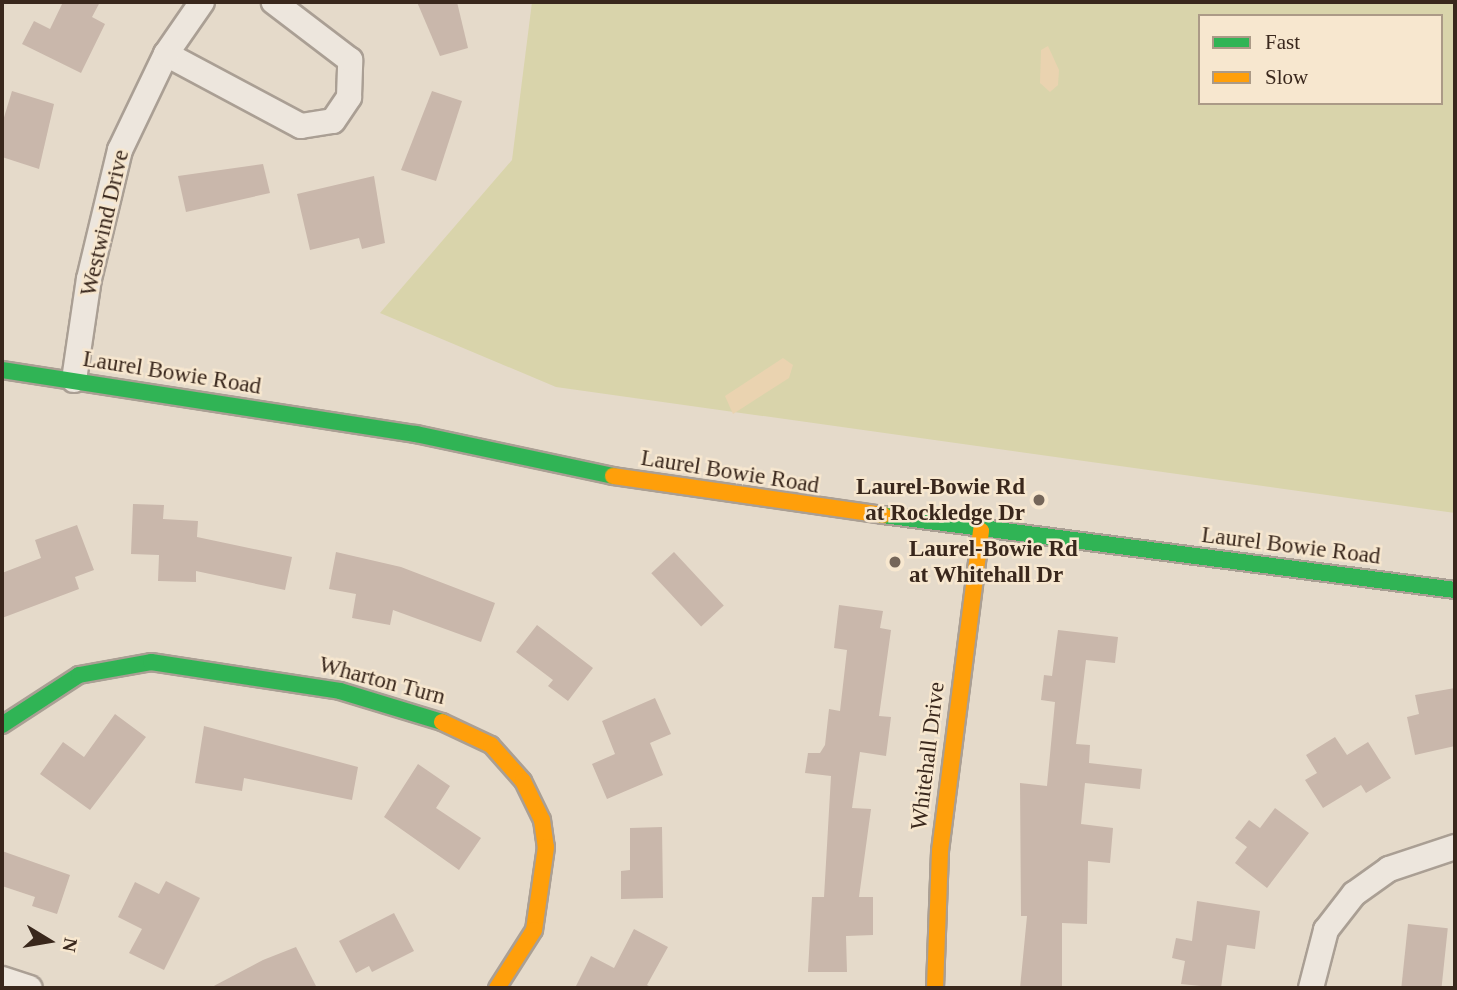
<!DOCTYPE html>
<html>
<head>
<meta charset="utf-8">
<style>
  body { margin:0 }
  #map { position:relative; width:1457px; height:990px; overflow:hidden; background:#e5daca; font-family:Georgia,serif }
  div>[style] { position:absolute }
  .green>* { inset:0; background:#d9d4ab }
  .sand>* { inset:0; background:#ead3b0 }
  .building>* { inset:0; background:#c9b7ab; transform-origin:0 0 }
  .roads { filter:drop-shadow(2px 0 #aa9f94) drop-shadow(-2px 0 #aa9f94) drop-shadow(0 2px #aa9f94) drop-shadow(0 -2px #aa9f94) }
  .street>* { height:24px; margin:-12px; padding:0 12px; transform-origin:12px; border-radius:12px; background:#ede6dd }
  .fast>* { height:16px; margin:-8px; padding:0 8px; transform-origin:8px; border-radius:8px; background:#30b455 }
  .slow>* { height:16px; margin:-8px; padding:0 8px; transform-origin:8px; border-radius:8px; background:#ff9f0a }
  .dots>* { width:19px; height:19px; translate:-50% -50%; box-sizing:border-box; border:4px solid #f7e7cf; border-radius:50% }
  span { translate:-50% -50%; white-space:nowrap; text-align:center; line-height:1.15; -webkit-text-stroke:5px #f7e7cf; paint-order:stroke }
  .street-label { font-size:23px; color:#39271c }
  .poi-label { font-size:23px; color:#39271c; font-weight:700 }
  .right { translate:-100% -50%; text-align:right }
  .left { translate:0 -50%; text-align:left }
  .frame { position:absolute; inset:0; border:4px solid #39271c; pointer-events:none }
  .legend { position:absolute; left:1198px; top:14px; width:245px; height:91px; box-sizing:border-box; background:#f7e7cf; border:2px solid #ab9a87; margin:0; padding:9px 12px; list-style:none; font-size:21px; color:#39271c }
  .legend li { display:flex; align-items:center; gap:14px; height:35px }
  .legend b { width:35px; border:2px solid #ab9a87 }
  .north { position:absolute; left:14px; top:906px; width:70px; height:70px; -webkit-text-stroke:5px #f7e7cf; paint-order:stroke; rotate:101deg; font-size:19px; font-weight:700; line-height:28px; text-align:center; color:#39271c }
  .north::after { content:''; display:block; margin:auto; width:24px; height:32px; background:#39271c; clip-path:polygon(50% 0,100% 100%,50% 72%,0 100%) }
</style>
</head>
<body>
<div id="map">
  <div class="green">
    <div style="clip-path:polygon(evenodd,532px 2px,1455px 2px,1455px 513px,556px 387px,380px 313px,512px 160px,532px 2px,1200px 16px,1441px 16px,1441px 103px,1200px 103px,1200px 16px)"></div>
  </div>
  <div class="sand">
    <div style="clip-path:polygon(1048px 46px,1059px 70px,1058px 85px,1050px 92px,1040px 83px,1041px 50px)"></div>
    <div style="clip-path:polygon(783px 358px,793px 365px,789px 378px,733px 414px,725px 396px)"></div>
  </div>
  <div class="building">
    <div style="clip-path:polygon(63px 2px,100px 2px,92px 17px,105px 24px,81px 73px,22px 44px,34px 21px,50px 29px)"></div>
    <div style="clip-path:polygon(417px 2px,457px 2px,468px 48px,440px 56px)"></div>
    <div style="clip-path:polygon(12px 91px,54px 104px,39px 169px,2px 157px,2px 124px)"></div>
    <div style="clip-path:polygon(432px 91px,462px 101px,436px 181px,401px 170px)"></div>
    <div style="clip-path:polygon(263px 164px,270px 193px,186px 212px,178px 176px)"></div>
    <div style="clip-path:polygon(374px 176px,385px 243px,362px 249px,359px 238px,310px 250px,297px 194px)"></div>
    <div style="clip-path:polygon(133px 504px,164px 505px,163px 519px,198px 521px,197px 537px,292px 557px,285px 590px,196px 571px,196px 582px,158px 581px,159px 555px,131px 554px)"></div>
    <div style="clip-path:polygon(77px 525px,94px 570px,75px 577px,79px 589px,2px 618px,2px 573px,41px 558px,35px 540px)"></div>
    <div style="clip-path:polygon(336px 552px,401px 567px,495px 603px,481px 642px,393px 610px,390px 625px,352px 618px,356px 594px,329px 589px)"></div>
    <div style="left:674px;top:552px;width:73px;height:31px;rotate:47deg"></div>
    <div style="clip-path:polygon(839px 605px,883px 611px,880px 628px,891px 630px,879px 716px,891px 717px,886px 756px,860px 752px,852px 808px,871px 809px,859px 897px,873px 897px,873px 935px,846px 936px,847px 972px,808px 972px,812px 897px,824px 897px,831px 776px,805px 773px,808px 753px,820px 753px,825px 745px,829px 709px,840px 711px,847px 650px,834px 648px)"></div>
    <div style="clip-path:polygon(537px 625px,593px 668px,568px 701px,548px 686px,553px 680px,516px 652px)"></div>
    <div style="clip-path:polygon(1058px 630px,1118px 637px,1115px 663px,1086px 660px,1076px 744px,1090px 745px,1089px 763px,1142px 769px,1140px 789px,1085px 783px,1081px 824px,1113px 828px,1110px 863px,1088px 861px,1087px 924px,1062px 923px,1062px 988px,1020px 988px,1027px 916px,1021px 916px,1020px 783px,1047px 786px,1055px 702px,1041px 700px,1044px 675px,1052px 676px)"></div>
    <div style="clip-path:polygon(1455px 688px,1455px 746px,1415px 755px,1407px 717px,1419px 714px,1415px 695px)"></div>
    <div style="clip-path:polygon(655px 698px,671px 734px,650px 743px,663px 775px,607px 799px,592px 764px,615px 754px,602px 721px)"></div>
    <div style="clip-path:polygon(115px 714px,146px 737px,90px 810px,40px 774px,63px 742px,84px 757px)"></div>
    <div style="clip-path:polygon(204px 726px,358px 767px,352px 800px,244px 778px,242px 791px,195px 783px)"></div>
    <div style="clip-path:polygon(1335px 737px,1347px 755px,1368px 742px,1391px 778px,1366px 793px,1361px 785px,1323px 808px,1305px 780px,1317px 773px,1306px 755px)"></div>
    <div style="clip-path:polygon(418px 764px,450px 786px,436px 808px,481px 838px,459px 870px,384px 817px)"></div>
    <div style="clip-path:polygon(1275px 808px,1309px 833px,1267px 888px,1235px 863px,1247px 847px,1235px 838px,1249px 820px,1260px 828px)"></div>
    <div style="clip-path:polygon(662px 827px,663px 898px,621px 899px,621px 871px,630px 870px,630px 828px)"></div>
    <div style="clip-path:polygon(2px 851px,70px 875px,57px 914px,32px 906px,35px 897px,2px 886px)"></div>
    <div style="clip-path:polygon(166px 881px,200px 898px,164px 970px,129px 953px,142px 929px,118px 917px,135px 882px,159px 894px)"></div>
    <div style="clip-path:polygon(1197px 901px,1260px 911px,1255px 949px,1227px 945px,1221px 988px,1181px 984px,1185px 961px,1172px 958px,1176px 938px,1192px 941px)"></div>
    <div style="clip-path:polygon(394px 913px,414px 951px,372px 972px,369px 966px,356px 973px,339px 941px)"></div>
    <div style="left:1408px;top:924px;width:40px;height:64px;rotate:6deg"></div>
    <div style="clip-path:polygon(634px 929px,668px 947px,647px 985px,653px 988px,575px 988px,591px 956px,614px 968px)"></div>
    <div style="clip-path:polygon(296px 947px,317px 988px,210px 988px,263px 960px)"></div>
  </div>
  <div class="roads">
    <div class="street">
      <div style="left:166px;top:54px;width:153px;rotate:28.1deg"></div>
      <div style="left:301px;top:126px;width:32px;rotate:-9deg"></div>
      <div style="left:333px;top:121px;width:29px;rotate:-56deg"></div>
      <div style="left:349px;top:97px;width:37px;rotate:-88deg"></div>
      <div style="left:350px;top:60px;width:96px;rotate:-142.7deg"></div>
      <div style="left:74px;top:380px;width:102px;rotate:-81.6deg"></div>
      <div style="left:89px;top:279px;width:133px;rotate:-76.5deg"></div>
      <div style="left:120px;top:150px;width:106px;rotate:-64.4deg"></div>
      <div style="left:166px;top:54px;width:63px;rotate:-55.3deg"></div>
      <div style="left:2px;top:979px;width:29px;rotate:18deg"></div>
      <div style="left:1311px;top:988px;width:60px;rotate:-75.5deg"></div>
      <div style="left:1326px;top:930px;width:46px;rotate:-52.1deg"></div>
      <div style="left:1354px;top:894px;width:43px;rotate:-35.5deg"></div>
      <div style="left:1389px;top:869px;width:70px;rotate:-18.4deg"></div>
    </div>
    <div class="fast">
      <div style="left:2px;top:370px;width:419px;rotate:8.8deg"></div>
      <div style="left:416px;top:434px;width:201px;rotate:12deg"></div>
      <div style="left:883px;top:515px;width:577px;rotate:7.47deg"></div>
      <div style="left:2px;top:725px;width:92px;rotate:-33deg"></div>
      <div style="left:79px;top:675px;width:73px;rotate:-10.2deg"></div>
      <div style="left:151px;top:662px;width:191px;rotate:8.7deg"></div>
      <div style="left:340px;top:691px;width:107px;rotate:16.9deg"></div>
    </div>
    <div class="slow">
      <div style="left:613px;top:476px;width:273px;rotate:8.2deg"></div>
      <div style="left:442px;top:722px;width:54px;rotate:25.1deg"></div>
      <div style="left:491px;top:745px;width:48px;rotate:48.4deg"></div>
      <div style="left:523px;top:781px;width:43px;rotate:64deg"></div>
      <div style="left:542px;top:820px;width:27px;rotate:82deg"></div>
      <div style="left:546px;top:847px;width:84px;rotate:98.2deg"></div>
      <div style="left:534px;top:930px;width:69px;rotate:122.5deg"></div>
      <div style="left:935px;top:988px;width:137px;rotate:-87.9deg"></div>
      <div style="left:940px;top:851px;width:323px;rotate:-82.7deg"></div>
    </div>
  </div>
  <div class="dots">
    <div style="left:1039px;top:500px;background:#756659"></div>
    <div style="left:895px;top:562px;background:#756659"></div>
  </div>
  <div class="street-label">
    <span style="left:105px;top:223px;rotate:-77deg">Westwind Drive</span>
    <span style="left:172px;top:373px;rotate:9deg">Laurel Bowie Road</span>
    <span style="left:730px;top:472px;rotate:9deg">Laurel Bowie Road</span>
    <span style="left:1291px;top:546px;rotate:7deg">Laurel Bowie Road</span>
    <span style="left:382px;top:681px;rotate:15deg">Wharton Turn</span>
    <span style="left:928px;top:756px;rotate:-83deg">Whitehall Drive</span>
  </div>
  <div class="poi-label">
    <span class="right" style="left:1025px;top:500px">Laurel-Bowie Rd<br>at Rockledge Dr</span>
    <span class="left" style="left:909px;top:562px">Laurel-Bowie Rd<br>at Whitehall Dr</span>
  </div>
  <div class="frame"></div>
  <ul class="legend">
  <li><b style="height:9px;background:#30b455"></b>Fast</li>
  <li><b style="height:9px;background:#ff9f0a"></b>Slow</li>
  </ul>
  <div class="north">N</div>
</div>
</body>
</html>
